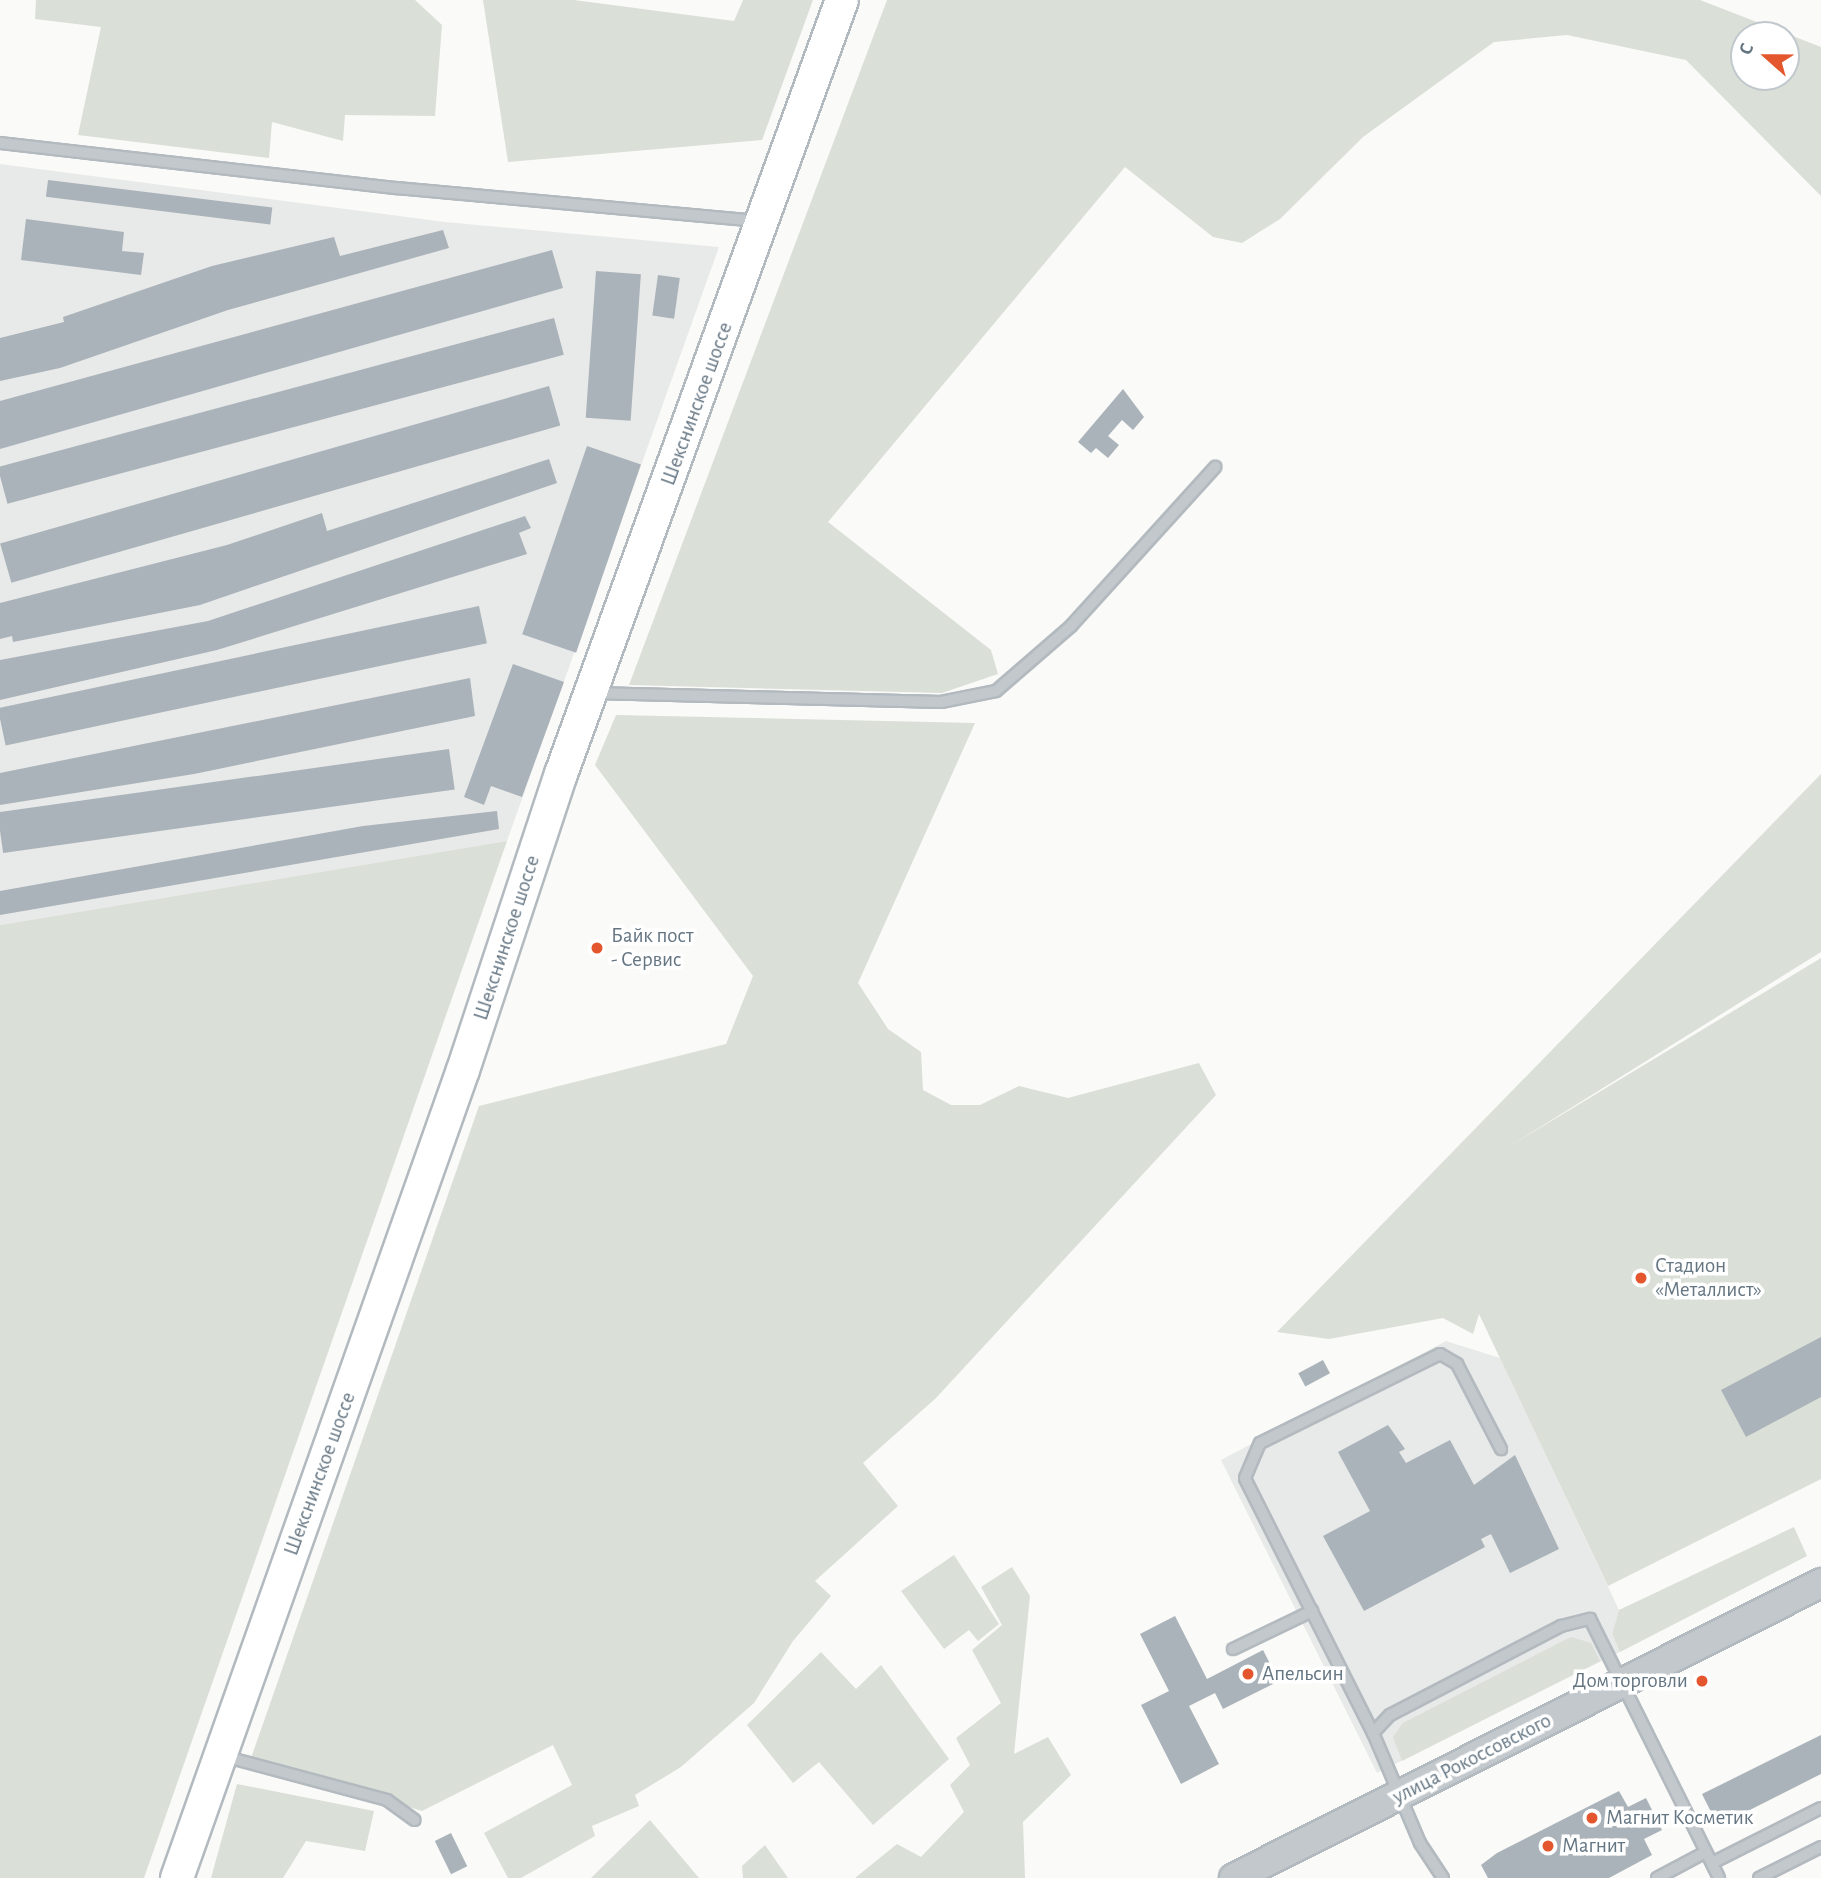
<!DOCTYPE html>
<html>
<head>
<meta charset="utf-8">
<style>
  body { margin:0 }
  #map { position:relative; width:1821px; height:1878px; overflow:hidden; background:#fafaf8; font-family:"Alegreya Sans",sans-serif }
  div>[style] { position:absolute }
  .built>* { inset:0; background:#e8e9e9 }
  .green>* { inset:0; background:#dadfd7 }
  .building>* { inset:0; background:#aab3b9; transform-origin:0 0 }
  .roads { filter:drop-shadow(2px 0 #b3babf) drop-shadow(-2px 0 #b3babf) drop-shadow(0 2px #b3babf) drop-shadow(0 -2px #b3babf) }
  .service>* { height:10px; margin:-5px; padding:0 5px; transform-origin:5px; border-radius:5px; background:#c3c8cc }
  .tertiary>* { height:28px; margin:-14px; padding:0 14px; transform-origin:14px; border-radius:14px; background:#c3c8cc }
  .secondary>* { height:32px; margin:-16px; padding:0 16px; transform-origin:16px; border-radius:16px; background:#fff }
  .dots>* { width:19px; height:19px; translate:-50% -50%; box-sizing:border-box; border:4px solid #fff; border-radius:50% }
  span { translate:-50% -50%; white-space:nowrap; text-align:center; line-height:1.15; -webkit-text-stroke:7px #fff; paint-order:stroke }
  .street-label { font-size:21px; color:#657683 }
  .poi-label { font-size:21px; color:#657683 }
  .left { translate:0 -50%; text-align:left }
  .right { translate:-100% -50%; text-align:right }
  .north { position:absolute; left:1730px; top:21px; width:70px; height:70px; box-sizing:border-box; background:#fff; border:2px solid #c1c8cd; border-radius:50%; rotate:291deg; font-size:19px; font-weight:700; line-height:28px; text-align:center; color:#657683 }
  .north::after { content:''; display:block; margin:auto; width:24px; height:32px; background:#e4572e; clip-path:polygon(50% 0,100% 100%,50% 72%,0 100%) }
</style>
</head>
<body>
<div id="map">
  <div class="built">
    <div style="clip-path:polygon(0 164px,445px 222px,719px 247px,507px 841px,0 925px)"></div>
    <div style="clip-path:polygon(1446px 1341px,1500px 1358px,1619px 1610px,1612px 1634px,1620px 1652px,1377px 1773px,1221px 1460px)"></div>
  </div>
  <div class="green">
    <div style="clip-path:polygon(36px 0,415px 0,442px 25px,435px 116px,345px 115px,343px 141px,272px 122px,269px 158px,78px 135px,101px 27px,35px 19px)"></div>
    <div style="clip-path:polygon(483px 0,574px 0,734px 21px,743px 0,813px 0,762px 140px,508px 162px)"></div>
    <div style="clip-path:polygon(evenodd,887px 0,1700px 0,1821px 47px,1821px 196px,1686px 60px,1567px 35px,1494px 42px,1363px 137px,1280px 219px,1242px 243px,1213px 237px,1125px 167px,828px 522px,991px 650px,998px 674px,942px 693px,629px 685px,887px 0,1744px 35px,1786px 35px,1786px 77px,1744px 77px,1744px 35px)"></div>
    <div style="clip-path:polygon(616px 715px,975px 723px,858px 983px,888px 1029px,921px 1052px,923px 1090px,951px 1105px,980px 1105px,1019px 1086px,1068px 1098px,1199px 1063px,1216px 1095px,936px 1398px,863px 1463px,898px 1506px,815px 1581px,831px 1596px,793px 1641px,754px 1703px,681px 1767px,635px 1795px,639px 1806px,592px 1826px,595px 1836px,521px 1878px,508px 1878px,484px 1833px,572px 1785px,553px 1745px,422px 1811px,251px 1758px,479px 1106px,726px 1044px,753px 976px,595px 765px)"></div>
    <div style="clip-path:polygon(1821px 774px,1821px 952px,1505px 1149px,1821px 958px,1821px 1479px,1608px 1586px,1479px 1314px,1473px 1334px,1443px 1318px,1329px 1339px,1277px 1332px)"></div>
    <div style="clip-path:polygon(507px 841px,144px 1878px,0 1878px,0 925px)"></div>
    <div style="clip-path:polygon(1794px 1527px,1807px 1556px,1620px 1652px,1612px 1634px,1619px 1610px)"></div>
    <div style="clip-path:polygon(954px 1555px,999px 1624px,978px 1641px,969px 1630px,944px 1649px,901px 1591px)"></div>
    <div style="clip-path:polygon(1012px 1567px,1030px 1596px,1014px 1754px,1048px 1737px,1071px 1775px,1023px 1822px,1025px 1878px,855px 1878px,897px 1844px,921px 1857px,964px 1812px,950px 1785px,970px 1765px,956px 1738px,1001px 1703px,972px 1650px,1002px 1625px,981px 1587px)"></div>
    <div style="clip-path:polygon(1571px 1637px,1591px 1643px,1600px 1661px,1402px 1761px,1393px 1737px,1403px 1723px)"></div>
    <div style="clip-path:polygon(821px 1652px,856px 1689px,881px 1665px,949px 1759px,873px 1825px,819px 1762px,793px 1783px,747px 1725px)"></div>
    <div style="clip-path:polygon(237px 1784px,374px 1811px,365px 1851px,306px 1841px,283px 1878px,211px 1878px)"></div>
    <div style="clip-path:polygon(650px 1820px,699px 1878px,591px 1878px)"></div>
    <div style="clip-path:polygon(765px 1845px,788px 1878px,743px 1878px,742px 1866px)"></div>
  </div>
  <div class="building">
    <div style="left:48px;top:180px;width:226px;height:17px;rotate:7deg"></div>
    <div style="clip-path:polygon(26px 219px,124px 232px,122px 251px,144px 253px,141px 275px,21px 260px)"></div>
    <div style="clip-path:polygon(443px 230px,449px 248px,228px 310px,60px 368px,0 381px,0 338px,64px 322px,63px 317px,212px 266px,334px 237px,340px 256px)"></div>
    <div style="clip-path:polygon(552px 250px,563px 288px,0 449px,0 401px)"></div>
    <div style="left:596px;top:271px;width:45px;height:147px;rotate:4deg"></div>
    <div style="left:658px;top:275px;width:22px;height:41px;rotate:8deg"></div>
    <div style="left:554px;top:318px;width:38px;height:576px;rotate:75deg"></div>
    <div style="left:549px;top:386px;width:41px;height:571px;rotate:74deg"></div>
    <div style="clip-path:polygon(1123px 389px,1144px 417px,1133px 430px,1122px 420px,1108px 436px,1119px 445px,1108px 458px,1096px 448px,1091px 453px,1078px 442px)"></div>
    <div style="left:587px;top:446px;width:57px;height:199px;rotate:19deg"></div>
    <div style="clip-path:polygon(549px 459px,557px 483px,200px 605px,13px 642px,12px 636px,0 639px,0 603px,227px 545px,322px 513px,327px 531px)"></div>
    <div style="clip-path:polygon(525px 516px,531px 528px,519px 533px,527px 554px,217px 650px,0 700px,0 660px,208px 621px)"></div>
    <div style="left:479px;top:606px;width:38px;height:492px;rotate:78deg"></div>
    <div style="clip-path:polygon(513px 664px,564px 682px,522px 797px,491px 786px,484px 805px,464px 797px)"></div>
    <div style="clip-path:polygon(470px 678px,475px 716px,194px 774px,0 805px,0 773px)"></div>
    <div style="left:449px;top:749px;width:41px;height:456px;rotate:82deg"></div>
    <div style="clip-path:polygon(497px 811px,499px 829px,0 915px,0 891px,363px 826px)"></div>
    <div style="clip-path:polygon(1821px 1337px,1821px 1397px,1746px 1437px,1721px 1390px)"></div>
    <div style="left:1323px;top:1360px;width:15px;height:28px;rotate:62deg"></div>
    <div style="clip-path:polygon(1388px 1425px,1405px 1449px,1399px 1452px,1406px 1463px,1450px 1440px,1474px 1485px,1515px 1455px,1559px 1549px,1510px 1573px,1491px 1534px,1481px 1539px,1485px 1547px,1364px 1611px,1323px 1536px,1370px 1511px,1338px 1452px)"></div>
    <div style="clip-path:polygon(1175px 1616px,1207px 1679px,1263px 1650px,1279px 1681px,1223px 1709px,1215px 1693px,1189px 1706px,1219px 1764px,1181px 1784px,1141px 1705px,1169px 1691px,1140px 1634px)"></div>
    <div style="clip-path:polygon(1821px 1735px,1821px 1774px,1718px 1826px,1702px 1794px)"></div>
    <div style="clip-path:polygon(1619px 1791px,1628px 1807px,1646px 1798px,1662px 1830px,1644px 1839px,1652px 1855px,1609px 1878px,1488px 1878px,1481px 1865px,1497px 1853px)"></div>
    <div style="left:451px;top:1833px;width:37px;height:18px;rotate:64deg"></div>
  </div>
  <div class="roads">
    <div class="service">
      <div style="left:0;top:143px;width:399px;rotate:6.5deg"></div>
      <div style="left:396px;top:188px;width:364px;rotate:5.2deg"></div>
      <div style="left:594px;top:693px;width:347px;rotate:1.5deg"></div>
      <div style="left:941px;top:702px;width:56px;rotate:-11.3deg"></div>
      <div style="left:996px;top:691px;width:99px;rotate:-40.9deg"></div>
      <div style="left:1071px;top:626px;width:215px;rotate:-47.8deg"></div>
      <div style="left:1233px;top:1649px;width:88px;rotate:-25.7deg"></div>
      <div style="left:1373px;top:1733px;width:25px;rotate:-47deg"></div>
      <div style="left:1390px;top:1715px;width:193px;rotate:-27.5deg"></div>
      <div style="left:1561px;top:1626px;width:30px;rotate:-14deg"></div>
      <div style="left:1590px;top:1619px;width:289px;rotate:63.5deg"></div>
      <div style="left:223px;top:1756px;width:170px;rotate:15deg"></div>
      <div style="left:387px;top:1800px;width:34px;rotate:36deg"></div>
      <div style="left:1712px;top:1863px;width:122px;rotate:-26.8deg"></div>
      <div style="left:1443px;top:1878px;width:42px;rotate:-123.3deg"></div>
      <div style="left:1420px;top:1843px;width:120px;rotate:-113.1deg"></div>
      <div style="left:1373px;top:1733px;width:285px;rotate:-116.7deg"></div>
      <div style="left:1245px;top:1478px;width:38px;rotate:-67deg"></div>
      <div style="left:1260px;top:1443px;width:201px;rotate:-26.3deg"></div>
      <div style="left:1440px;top:1354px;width:20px;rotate:30deg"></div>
      <div style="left:1457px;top:1364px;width:96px;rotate:62.6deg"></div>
      <div style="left:1657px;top:1878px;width:55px;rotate:-28deg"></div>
      <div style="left:1759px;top:1878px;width:69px;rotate:-26.6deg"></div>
    </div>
    <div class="tertiary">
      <div style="left:1234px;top:1878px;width:657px;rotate:-26.68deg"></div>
    </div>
    <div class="secondary">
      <div style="left:177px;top:1878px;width:857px;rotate:-70.51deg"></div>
      <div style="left:463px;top:1070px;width:312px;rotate:-71.7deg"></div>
      <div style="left:561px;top:774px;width:823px;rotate:-70.05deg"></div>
    </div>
  </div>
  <div class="dots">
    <div style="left:597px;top:948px;background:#e4572e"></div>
    <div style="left:1641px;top:1278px;background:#e4572e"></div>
    <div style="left:1248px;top:1674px;background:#e4572e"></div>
    <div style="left:1702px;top:1681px;background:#e4572e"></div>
    <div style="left:1592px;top:1818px;background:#e4572e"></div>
    <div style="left:1548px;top:1846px;background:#e4572e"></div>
  </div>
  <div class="street-label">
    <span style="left:697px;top:404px;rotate:-70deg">Шекснинское шоссе</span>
    <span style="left:507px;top:938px;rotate:-72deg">Шекснинское шоссе</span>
    <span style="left:320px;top:1474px;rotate:-70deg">Шекснинское шоссе</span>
    <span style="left:1472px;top:1759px;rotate:-27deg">улица Рокоссовского</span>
  </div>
  <div class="poi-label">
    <span class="left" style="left:611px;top:948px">Байк пост<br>- Сервис</span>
    <span class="left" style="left:1655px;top:1278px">Стадион<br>«Металлист»</span>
    <span class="left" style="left:1262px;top:1674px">Апельсин</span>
    <span class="right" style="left:1688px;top:1681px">Дом торговли</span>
    <span class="left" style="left:1606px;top:1818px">Магнит Косметик</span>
    <span class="left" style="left:1562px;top:1846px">Магнит</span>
  </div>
  <div class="north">С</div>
</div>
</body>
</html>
